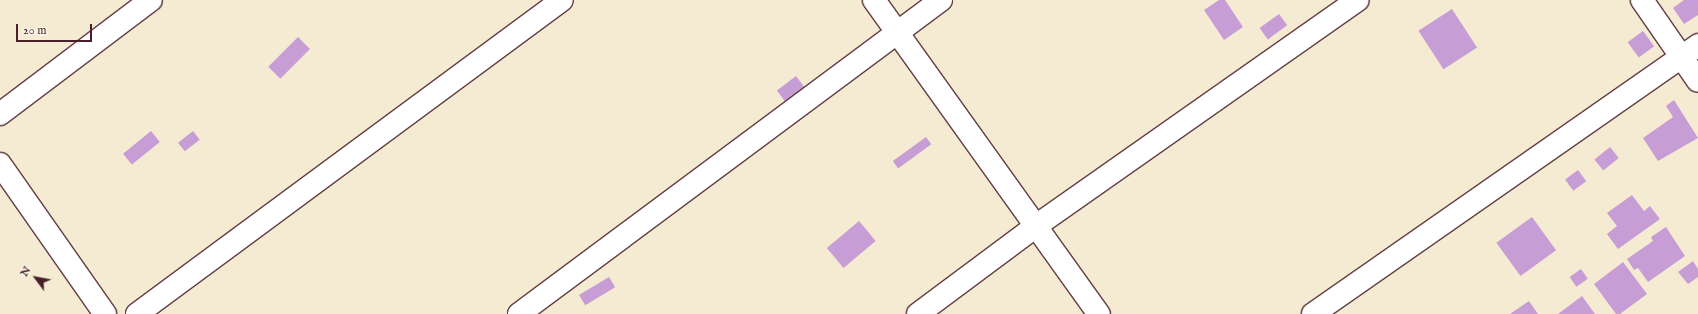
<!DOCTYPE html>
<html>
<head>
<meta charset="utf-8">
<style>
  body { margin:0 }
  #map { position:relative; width:1698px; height:314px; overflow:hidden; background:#f5ebd2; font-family:"IM FELL English",serif }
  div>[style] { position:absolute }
  .building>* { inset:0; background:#c79dd6; transform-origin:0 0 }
  .roads { filter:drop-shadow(1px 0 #643e44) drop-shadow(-1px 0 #643e44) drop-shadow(0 1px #643e44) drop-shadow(0 -1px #643e44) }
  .minor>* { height:22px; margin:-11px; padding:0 11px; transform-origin:11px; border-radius:11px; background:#fff }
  span { translate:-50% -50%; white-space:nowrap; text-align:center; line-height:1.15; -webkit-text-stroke:3px #fcf5e5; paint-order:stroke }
  .north { position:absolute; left:16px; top:258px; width:40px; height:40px; -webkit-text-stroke:3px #fcf5e5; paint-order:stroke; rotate:302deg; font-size:11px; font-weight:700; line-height:16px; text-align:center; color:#4a1f2b }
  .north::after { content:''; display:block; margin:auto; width:14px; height:18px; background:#4a1f2b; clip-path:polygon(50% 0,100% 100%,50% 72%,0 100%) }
  .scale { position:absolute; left:16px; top:24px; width:76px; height:18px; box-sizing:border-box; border:2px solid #4a1f2b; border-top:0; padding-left:5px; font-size:12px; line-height:14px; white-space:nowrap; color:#4a1f2b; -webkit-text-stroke:3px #fcf5e5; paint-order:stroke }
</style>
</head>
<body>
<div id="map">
  <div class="building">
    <div style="clip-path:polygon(1219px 0,1225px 0,1243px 27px,1224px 40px,1204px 10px)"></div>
    <div style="clip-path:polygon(1684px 0,1698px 0,1698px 15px,1684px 24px,1673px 8px)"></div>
    <div style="left:1452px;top:9px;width:46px;height:40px;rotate:57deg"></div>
    <div style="left:1279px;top:14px;width:14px;height:24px;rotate:54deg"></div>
    <div style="left:1643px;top:31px;width:19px;height:19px;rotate:54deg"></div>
    <div style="left:298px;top:37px;width:17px;height:42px;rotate:45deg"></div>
    <div style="left:796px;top:76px;width:15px;height:24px;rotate:53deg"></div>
    <div style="clip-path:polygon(1674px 100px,1698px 138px,1658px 161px,1643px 138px,1673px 117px,1666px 106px)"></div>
    <div style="left:151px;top:131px;width:14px;height:36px;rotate:51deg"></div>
    <div style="left:193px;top:131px;width:11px;height:19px;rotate:52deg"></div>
    <div style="left:926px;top:137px;width:9px;height:41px;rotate:54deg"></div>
    <div style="left:1610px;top:147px;width:14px;height:20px;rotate:51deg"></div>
    <div style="left:1578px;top:170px;width:14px;height:16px;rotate:54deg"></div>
    <div style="clip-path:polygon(1632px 195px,1644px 211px,1650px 206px,1660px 219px,1618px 249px,1607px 234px,1617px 226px,1607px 213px)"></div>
    <div style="left:1532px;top:217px;width:41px;height:44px;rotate:54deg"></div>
    <div style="left:859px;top:221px;width:26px;height:42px;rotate:50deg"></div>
    <div style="clip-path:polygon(1666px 227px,1685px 256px,1648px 282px,1638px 268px,1634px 270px,1627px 259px,1653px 241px,1651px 237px)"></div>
    <div style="clip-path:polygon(1693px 261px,1698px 269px,1698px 277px,1688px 284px,1678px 272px)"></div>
    <div style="clip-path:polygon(1623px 262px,1647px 294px,1620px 314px,1616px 314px,1594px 284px)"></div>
    <div style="left:1581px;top:269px;width:12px;height:14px;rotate:55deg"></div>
    <div style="left:609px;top:277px;width:12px;height:35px;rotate:59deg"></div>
    <div style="clip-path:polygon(1582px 296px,1595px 314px,1558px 314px)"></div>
    <div style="clip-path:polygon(1529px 301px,1538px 314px,1510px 314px)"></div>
  </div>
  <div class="roads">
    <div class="minor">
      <div style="left:874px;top:0;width:386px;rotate:54.4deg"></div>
      <div style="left:1642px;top:0;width:98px;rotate:55.3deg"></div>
      <div style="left:0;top:114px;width:189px;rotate:-37.1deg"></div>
      <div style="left:0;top:164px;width:183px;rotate:55deg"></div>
      <div style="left:137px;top:314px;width:528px;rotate:-36.46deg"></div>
      <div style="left:519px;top:314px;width:526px;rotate:-36.65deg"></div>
      <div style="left:918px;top:314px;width:147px;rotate:-36.7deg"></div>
      <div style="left:1036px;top:226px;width:393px;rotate:-35.1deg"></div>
      <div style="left:1313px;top:314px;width:470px;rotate:-34.9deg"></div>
    </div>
  </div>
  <div class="north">N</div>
  <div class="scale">20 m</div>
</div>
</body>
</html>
